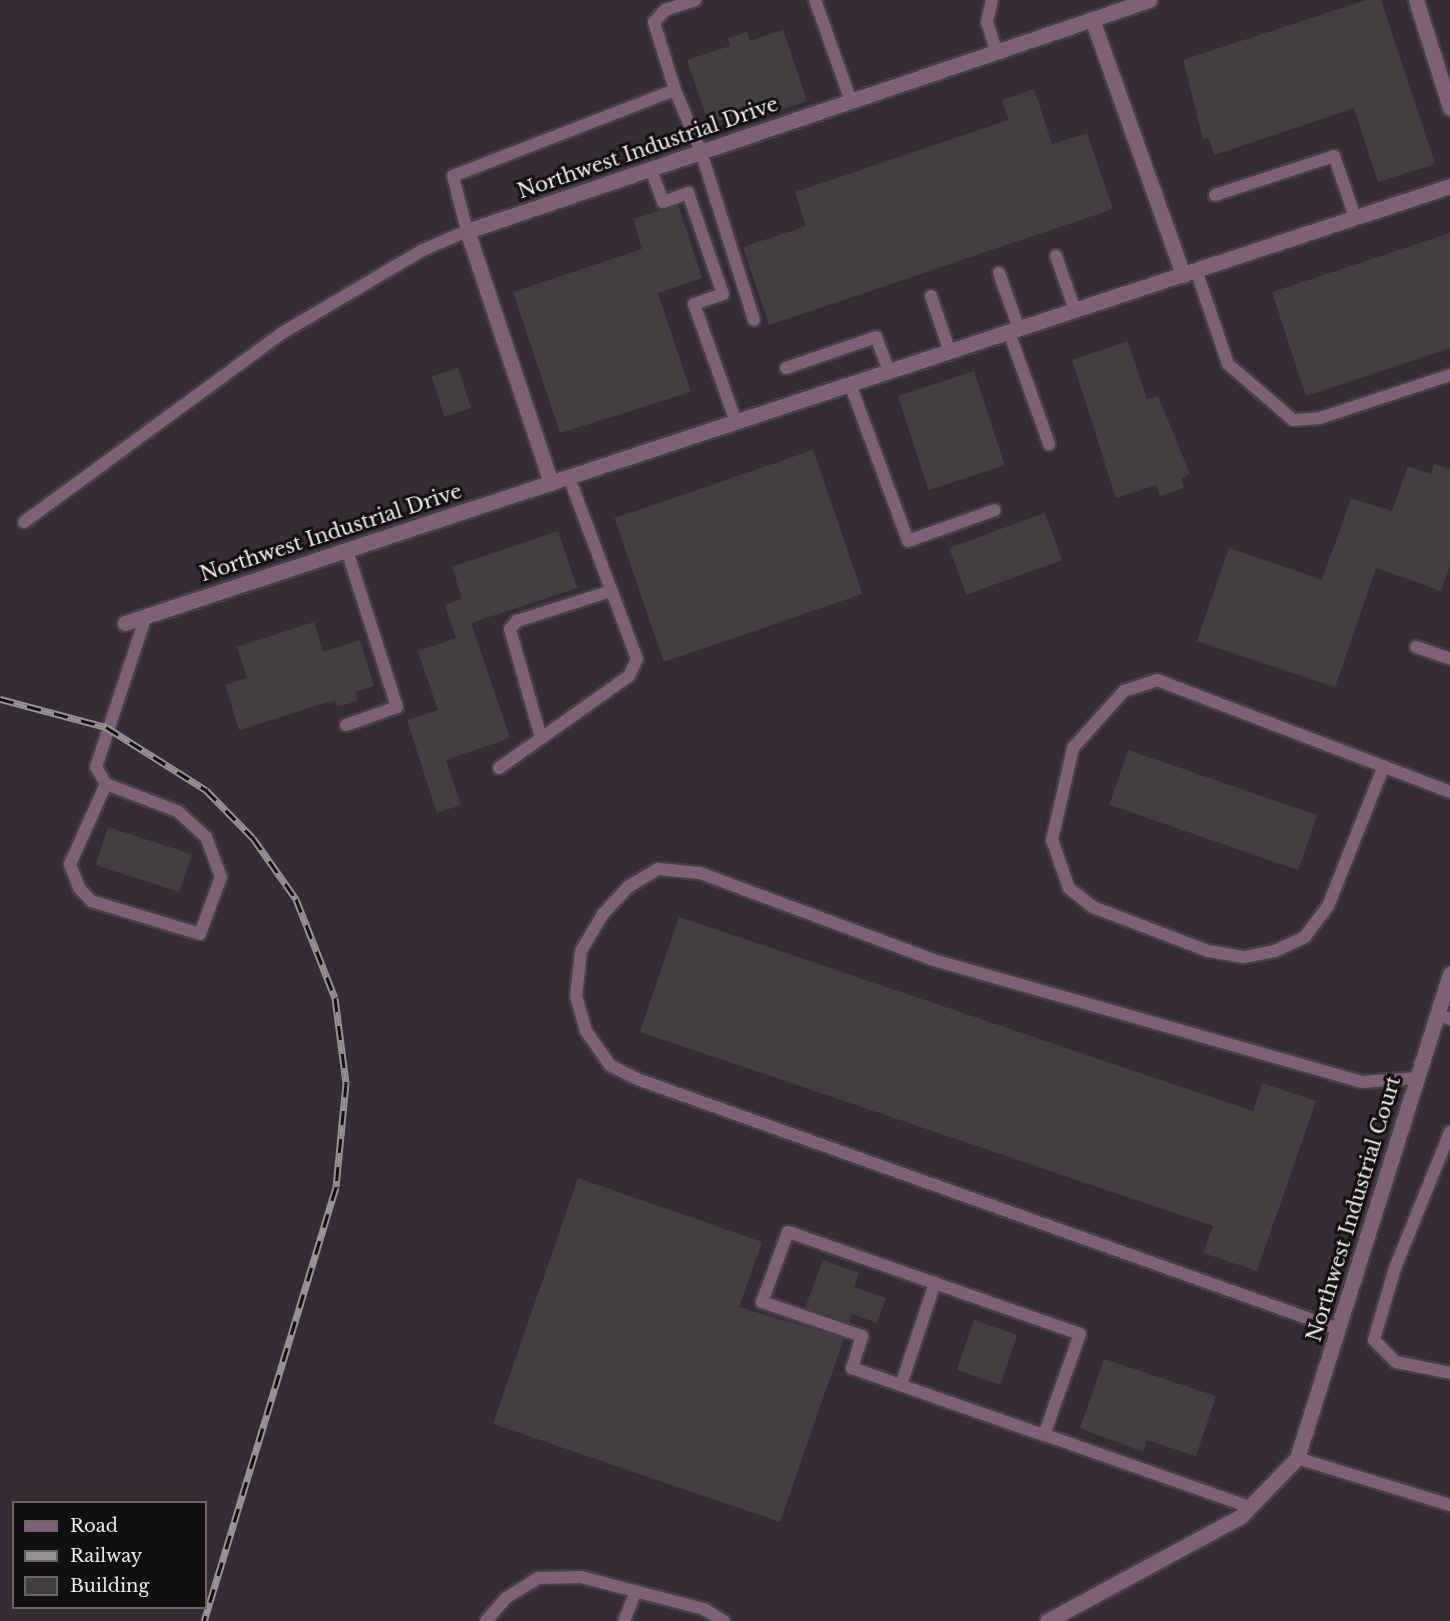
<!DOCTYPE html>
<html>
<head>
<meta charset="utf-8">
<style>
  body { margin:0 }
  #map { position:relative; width:1450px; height:1621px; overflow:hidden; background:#2a2529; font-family:"Libre Baskerville",serif }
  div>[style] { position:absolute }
  .built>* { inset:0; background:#362d34 }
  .building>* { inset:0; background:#433e42; transform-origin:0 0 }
  .roads { filter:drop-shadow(2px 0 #454044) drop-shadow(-2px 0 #454044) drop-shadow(0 2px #454044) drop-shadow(0 -2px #454044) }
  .service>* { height:12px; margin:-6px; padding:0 6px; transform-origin:6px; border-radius:6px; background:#7e6077 }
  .minor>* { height:15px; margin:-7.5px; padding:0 7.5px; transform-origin:7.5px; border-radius:7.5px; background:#7e6077 }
  .rail>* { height:7px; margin-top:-3.5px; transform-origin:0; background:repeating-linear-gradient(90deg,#110f10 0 14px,#959194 0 28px); box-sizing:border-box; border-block:2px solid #959194 }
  span { translate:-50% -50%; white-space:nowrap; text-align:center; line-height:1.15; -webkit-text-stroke:6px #110f10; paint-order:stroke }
  .street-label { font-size:20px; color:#ede9ec }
  .legend { position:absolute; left:12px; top:1501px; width:195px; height:108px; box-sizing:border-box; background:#110f10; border:2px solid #696668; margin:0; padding:8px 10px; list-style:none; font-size:18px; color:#ede9ec }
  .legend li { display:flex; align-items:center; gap:12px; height:30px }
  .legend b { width:30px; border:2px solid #696668 }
</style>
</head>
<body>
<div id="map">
  <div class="built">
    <div style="clip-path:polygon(evenodd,0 0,1450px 0,1450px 1621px,0 1621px,0 0,14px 1502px,206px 1502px,206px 1608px,14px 1608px,14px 1502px)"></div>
  </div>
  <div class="building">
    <div style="clip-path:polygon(1366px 0,1381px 0,1435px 164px,1378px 182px,1354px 108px,1214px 155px,1209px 138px,1203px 139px,1183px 60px)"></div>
    <div style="clip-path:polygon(783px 30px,807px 101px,759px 117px,756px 108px,709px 124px,687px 60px,730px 46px,728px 38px,747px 32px,750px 41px)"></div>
    <div style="clip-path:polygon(1034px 89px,1052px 144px,1087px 133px,1113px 209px,769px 325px,743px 247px,806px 226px,795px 192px,1009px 120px,1002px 100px)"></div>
    <div style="clip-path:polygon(678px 205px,702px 278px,658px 293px,691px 392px,560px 433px,513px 292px,642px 249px,633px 219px)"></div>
    <div style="clip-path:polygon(1450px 233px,1450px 348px,1306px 396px,1272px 292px)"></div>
    <div style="clip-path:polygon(1128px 341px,1147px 399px,1158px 396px,1190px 474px,1181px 478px,1184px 488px,1160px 496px,1156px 485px,1116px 498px,1072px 360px)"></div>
    <div style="left:458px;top:368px;width:42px;height:28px;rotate:72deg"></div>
    <div style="left:974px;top:371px;width:99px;height:80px;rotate:72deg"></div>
    <div style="left:813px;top:450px;width:152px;height:210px;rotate:71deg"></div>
    <div style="clip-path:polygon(1434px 464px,1450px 469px,1450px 566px,1441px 591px,1376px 568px,1335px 687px,1197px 641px,1229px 548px,1322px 580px,1351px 498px,1392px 511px,1408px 466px,1431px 474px)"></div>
    <div style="left:1045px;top:513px;width:50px;height:102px;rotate:70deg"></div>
    <div style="clip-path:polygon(558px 531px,577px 588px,471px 623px,510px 738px,446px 760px,461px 805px,437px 813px,407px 720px,438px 710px,418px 651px,456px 638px,445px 605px,462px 599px,452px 567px)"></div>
    <div style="clip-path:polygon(314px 622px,323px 652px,360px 640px,374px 686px,355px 692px,358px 701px,337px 707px,335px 700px,239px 730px,225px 685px,247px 678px,237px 647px)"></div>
    <div style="left:1128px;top:750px;width:200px;height:58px;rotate:19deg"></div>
    <div style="left:108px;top:827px;width:88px;height:40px;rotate:18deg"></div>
    <div style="clip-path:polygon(679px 917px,1253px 1111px,1262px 1083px,1316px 1101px,1257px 1271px,1203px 1253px,1213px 1226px,640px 1032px)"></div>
    <div style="clip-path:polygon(578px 1178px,762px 1242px,739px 1307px,844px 1338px,780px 1522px,493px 1424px)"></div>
    <div style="clip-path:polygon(823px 1260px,859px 1273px,854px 1287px,886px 1298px,877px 1323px,852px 1314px,849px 1323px,805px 1308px)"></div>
    <div style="left:974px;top:1320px;width:46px;height:53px;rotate:19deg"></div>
    <div style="clip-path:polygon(1104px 1359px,1216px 1396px,1196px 1456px,1147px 1440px,1143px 1452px,1080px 1428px)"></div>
  </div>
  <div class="roads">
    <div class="service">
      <div style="left:815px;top:0;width:107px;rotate:70.4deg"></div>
      <div style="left:992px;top:0;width:23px;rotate:103deg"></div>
      <div style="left:987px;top:22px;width:32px;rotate:72deg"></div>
      <div style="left:675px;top:90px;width:67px;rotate:67.2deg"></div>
      <div style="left:701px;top:152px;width:176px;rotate:72.5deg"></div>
      <div style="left:651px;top:169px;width:35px;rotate:70deg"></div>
      <div style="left:663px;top:202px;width:27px;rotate:-20deg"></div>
      <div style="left:688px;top:193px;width:107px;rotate:70.9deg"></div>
      <div style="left:723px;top:294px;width:31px;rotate:161deg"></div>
      <div style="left:694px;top:304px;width:125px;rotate:70.4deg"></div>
      <div style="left:1215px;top:195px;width:125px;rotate:-18.1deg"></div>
      <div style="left:1334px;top:156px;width:65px;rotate:71deg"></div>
      <div style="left:1056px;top:256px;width:57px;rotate:70.6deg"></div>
      <div style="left:1196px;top:270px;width:99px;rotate:71.2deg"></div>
      <div style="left:1228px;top:364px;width:86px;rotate:40.7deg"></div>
      <div style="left:1293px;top:420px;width:27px;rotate:-4deg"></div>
      <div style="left:1320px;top:418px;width:137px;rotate:-18.3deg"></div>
      <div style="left:999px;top:273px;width:59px;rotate:70.3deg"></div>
      <div style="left:931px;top:296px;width:59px;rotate:71.3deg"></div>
      <div style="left:1009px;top:332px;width:119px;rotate:70.3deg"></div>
      <div style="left:786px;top:368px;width:95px;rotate:-19deg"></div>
      <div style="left:876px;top:337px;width:36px;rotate:69deg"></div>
      <div style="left:850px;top:384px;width:167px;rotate:69.7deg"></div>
      <div style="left:908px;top:541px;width:92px;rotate:-19.6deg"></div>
      <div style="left:24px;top:522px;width:320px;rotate:-36.2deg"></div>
      <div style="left:282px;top:333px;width:164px;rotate:-30.5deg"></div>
      <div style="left:423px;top:250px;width:48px;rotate:-23.4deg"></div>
      <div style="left:467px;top:231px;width:57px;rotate:-104.3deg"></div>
      <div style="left:453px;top:176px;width:238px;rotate:-21.2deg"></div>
      <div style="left:675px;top:90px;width:71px;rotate:-107.2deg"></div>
      <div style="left:654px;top:22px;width:16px;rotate:-47deg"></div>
      <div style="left:665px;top:10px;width:32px;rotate:-18deg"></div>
      <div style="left:1416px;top:647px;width:36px;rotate:19deg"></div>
      <div style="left:346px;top:725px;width:54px;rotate:-19.4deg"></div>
      <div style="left:397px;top:707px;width:165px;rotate:-107.7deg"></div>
      <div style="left:541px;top:738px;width:113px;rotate:-105.9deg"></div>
      <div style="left:510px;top:629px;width:11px;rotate:-49deg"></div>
      <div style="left:517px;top:621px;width:99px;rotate:-17.7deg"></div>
      <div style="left:499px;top:768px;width:159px;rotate:-35.3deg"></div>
      <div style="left:629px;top:676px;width:19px;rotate:-65deg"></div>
      <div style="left:637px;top:659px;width:194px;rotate:-110.5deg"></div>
      <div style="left:1383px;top:768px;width:149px;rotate:111.7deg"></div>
      <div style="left:1328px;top:906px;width:39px;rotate:127deg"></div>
      <div style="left:1305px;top:937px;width:33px;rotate:155deg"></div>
      <div style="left:1275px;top:951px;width:33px;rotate:169deg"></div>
      <div style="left:1243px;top:957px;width:36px;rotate:-170deg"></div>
      <div style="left:1208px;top:951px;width:123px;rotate:-159.1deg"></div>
      <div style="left:1093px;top:907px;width:31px;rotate:-142deg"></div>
      <div style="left:1069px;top:888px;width:51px;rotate:-109.5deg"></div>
      <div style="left:1052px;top:840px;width:94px;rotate:-77.1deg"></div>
      <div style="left:1073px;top:748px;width:76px;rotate:-48.2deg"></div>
      <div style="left:1124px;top:691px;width:35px;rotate:-18deg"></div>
      <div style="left:1157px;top:680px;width:314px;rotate:20.9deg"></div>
      <div style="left:106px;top:784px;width:88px;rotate:114.2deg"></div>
      <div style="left:70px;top:864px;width:26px;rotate:69deg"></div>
      <div style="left:79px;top:888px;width:18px;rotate:47deg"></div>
      <div style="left:91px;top:901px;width:114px;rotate:16.8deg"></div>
      <div style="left:200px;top:934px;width:61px;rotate:-69.8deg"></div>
      <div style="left:221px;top:877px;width:43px;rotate:-110.6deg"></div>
      <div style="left:206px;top:837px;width:39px;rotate:-138deg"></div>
      <div style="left:177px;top:811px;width:76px;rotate:-159.2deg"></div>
      <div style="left:106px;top:784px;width:20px;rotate:-120deg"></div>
      <div style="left:96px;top:767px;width:159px;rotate:-71.7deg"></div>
      <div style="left:1437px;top:1015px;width:14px;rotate:17deg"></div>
      <div style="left:1450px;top:1132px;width:147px;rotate:112deg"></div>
      <div style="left:1395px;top:1268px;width:75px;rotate:106.3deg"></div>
      <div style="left:1374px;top:1340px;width:31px;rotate:45deg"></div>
      <div style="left:1396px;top:1362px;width:55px;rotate:11.5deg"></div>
      <div style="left:1338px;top:1329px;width:744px;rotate:-160.37deg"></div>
      <div style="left:637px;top:1079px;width:30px;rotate:-153deg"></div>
      <div style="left:610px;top:1065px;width:42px;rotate:-125.2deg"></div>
      <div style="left:586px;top:1031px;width:36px;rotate:-106deg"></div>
      <div style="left:576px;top:996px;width:45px;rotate:-83.7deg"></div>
      <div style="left:581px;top:951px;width:43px;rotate:-59.3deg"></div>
      <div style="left:603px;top:914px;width:37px;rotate:-47deg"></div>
      <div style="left:628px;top:887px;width:35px;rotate:-31deg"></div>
      <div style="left:658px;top:869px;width:42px;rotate:5.4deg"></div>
      <div style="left:700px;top:873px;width:253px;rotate:20.4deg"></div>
      <div style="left:937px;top:961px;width:442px;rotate:15.9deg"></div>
      <div style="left:1362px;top:1082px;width:55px;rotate:-4.2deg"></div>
      <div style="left:901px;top:1385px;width:108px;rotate:-71.6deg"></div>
      <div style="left:1044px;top:1435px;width:107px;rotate:-70.4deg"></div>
      <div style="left:1080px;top:1334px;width:309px;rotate:-160.7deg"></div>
      <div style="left:788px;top:1232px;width:75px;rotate:110.4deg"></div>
      <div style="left:762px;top:1302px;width:106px;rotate:18.8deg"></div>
      <div style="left:862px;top:1336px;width:34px;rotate:107deg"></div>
      <div style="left:852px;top:1368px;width:90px;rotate:19.4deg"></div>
      <div style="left:937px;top:1398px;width:113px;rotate:19.1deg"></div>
      <div style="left:1044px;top:1435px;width:7px;rotate:16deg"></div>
      <div style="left:1051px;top:1437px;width:211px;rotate:19.4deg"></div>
      <div style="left:1297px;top:1458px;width:160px;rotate:17.1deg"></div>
      <div style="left:486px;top:1621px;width:30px;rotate:-49deg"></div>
      <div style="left:506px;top:1598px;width:38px;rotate:-32deg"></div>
      <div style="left:538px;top:1578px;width:43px;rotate:-1.3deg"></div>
      <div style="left:581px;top:1577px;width:127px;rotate:14.6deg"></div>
      <div style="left:704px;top:1609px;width:23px;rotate:31deg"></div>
      <div style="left:624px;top:1621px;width:32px;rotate:-68deg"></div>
    </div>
    <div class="minor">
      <div style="left:1416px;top:0;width:113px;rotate:72.5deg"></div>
      <div style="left:1092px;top:19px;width:272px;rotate:70.4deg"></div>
      <div style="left:551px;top:483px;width:266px;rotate:-108.4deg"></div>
      <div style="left:467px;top:231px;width:720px;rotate:-18.71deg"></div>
      <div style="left:125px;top:623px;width:1395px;rotate:-18.25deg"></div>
      <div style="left:1047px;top:1621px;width:221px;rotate:-28.4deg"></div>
      <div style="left:1241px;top:1516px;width:81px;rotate:-46deg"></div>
      <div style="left:1297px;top:1458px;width:508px;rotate:-72.46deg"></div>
    </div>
  </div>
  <div class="rail">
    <div style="left:0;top:699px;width:110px;rotate:14.8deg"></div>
    <div style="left:106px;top:727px;width:118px;rotate:32.2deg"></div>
    <div style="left:206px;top:790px;width:67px;rotate:45.6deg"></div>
    <div style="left:253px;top:838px;width:75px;rotate:54.8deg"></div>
    <div style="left:296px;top:899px;width:106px;rotate:68.5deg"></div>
    <div style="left:335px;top:998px;width:86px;rotate:82.6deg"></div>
    <div style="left:346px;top:1083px;width:104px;rotate:95.5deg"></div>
    <div style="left:336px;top:1187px;width:454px;rotate:106.9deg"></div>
  </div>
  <div class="street-label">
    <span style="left:648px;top:148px;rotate:-19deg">Northwest Industrial Drive</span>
    <span style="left:331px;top:533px;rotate:-18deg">Northwest Industrial Drive</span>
    <span style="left:1354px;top:1209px;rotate:-73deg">Northwest Industrial Court</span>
  </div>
  <ul class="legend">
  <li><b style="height:8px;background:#7e6077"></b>Road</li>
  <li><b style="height:8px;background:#959194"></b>Railway</li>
  <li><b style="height:16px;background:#433e42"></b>Building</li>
  </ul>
</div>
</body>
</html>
